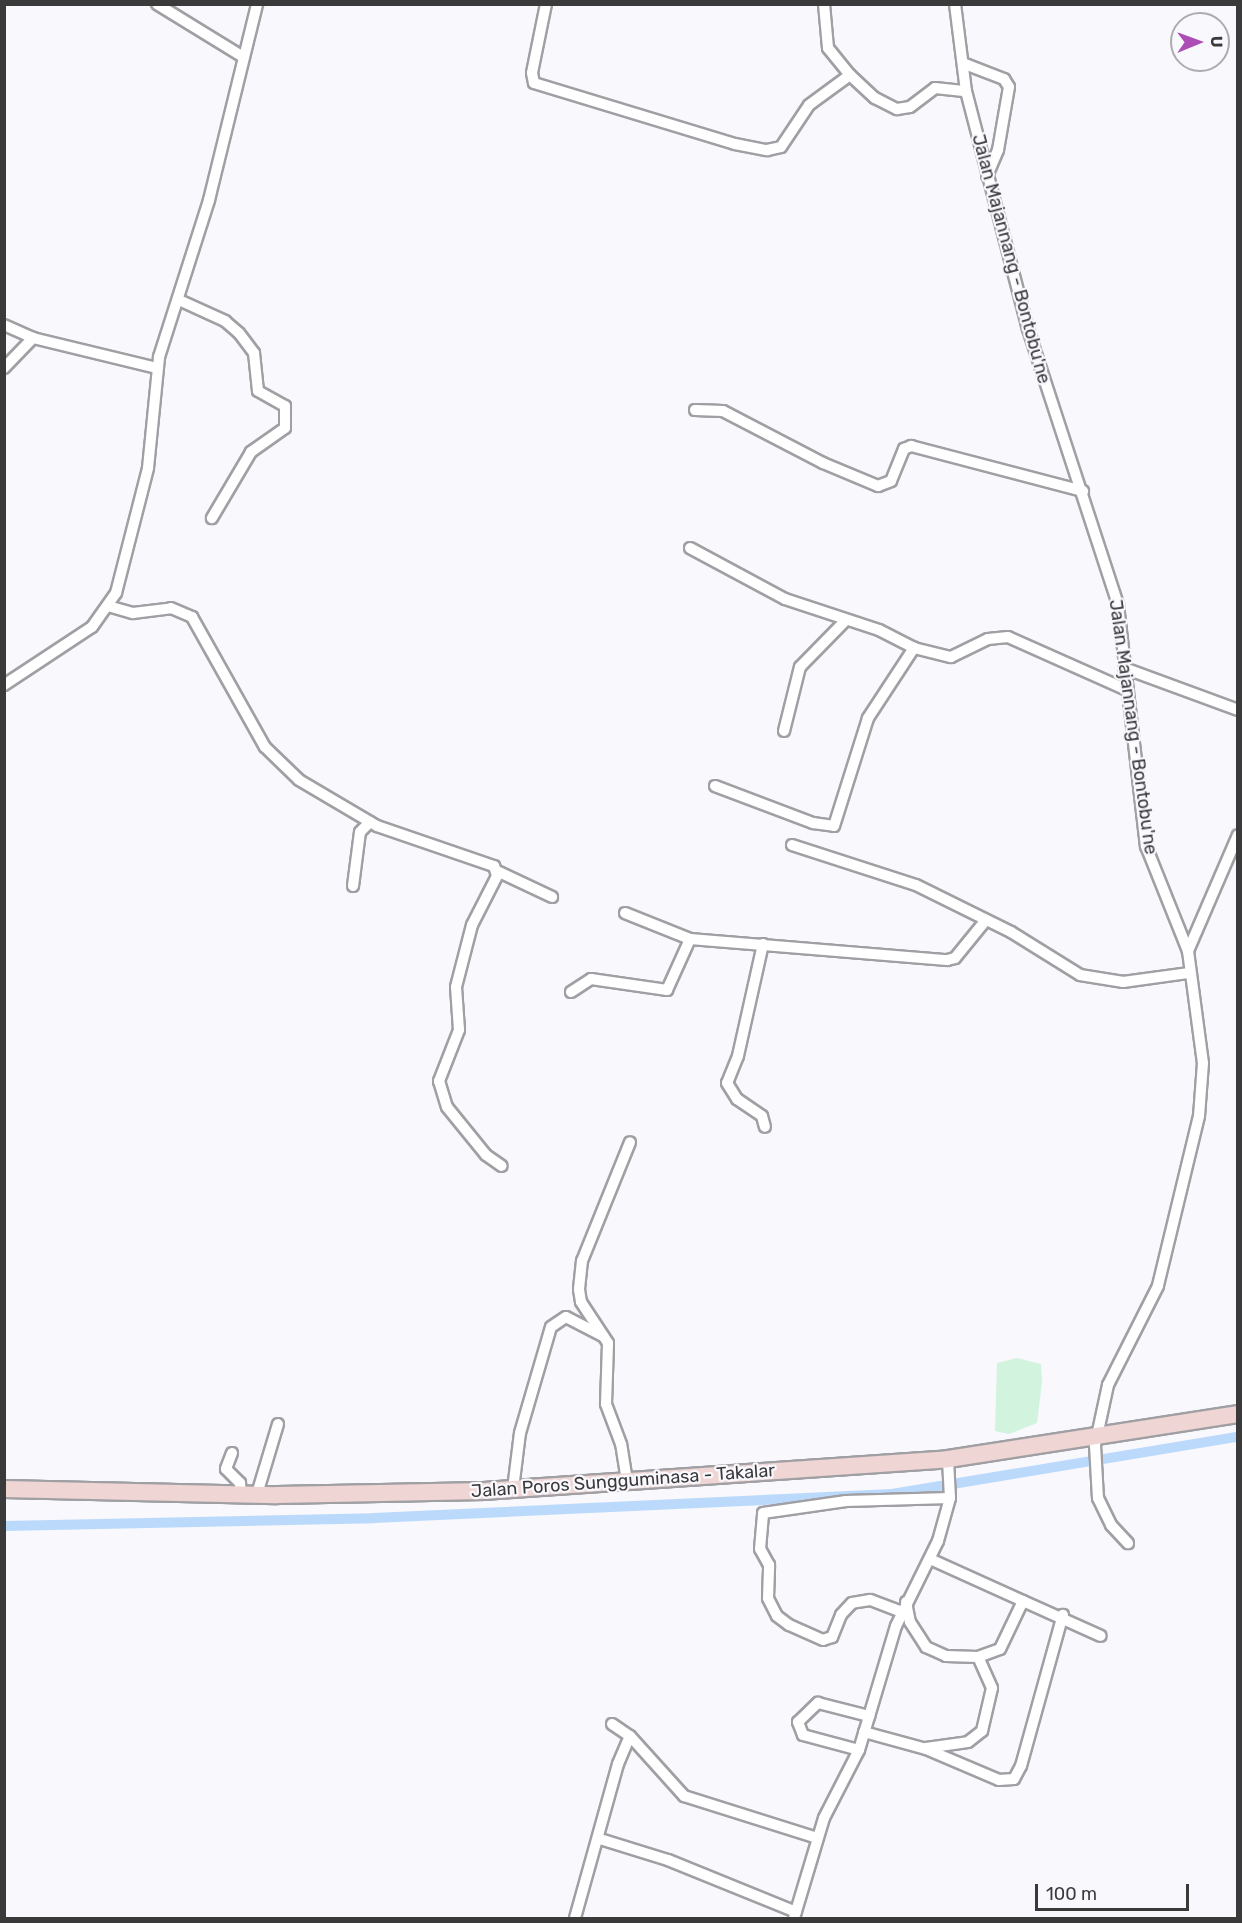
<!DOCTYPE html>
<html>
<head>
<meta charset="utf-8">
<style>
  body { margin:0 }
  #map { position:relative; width:1242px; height:1923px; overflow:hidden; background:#f8f8fd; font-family:Rubik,sans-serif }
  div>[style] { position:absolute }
  .green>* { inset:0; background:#d2f3dd }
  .canal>* { height:10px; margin:-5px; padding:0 5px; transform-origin:5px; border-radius:5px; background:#bbd9fb }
  .roads { filter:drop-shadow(2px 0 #a0a0a4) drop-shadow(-2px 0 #a0a0a4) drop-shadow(0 2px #a0a0a4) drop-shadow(0 -2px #a0a0a4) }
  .minor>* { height:10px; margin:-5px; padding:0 5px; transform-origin:5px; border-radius:5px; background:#fff }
  .trunk>* { height:16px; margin:-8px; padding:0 8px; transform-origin:8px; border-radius:8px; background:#efd6d4 }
  span { translate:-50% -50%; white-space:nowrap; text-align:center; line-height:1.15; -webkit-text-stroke:4.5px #f8f8fd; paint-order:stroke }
  .street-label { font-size:18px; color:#3a3a3b }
  .frame { position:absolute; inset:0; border:6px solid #3a3a3b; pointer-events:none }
  .north { position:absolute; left:1170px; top:12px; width:60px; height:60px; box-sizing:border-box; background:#f8f8fd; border:2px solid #acacaf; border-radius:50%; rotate:89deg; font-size:16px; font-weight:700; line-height:24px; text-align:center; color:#3a3a3b }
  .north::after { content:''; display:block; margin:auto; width:21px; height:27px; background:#ac4db5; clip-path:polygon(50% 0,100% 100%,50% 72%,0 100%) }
  .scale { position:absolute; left:1035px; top:1884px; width:154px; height:27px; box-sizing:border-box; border:3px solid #3a3a3b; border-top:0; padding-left:8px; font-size:18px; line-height:21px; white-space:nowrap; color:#3a3a3b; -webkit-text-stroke:4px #f8f8fd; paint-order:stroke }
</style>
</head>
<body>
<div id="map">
  <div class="green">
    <div style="clip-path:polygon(1017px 1358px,1041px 1364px,1042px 1382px,1037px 1423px,1009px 1434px,995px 1431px,997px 1363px)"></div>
  </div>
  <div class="canal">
    <div style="left:4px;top:1526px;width:370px;rotate:-1.2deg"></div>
    <div style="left:374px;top:1518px;width:519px;rotate:-2.65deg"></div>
    <div style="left:892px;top:1494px;width:351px;rotate:-9.4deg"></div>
  </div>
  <div class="roads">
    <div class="minor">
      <div style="left:157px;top:4px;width:101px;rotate:31.6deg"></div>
      <div style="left:546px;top:4px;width:70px;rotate:101.5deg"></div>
      <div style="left:532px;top:73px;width:10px;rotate:79deg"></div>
      <div style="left:534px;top:83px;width:210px;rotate:16.9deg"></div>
      <div style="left:735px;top:144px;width:33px;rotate:11deg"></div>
      <div style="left:767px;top:150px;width:14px;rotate:-12deg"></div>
      <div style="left:781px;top:147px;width:50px;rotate:-56.3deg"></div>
      <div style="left:809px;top:105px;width:51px;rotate:-36.2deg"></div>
      <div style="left:850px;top:75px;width:34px;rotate:43deg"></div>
      <div style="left:875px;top:98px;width:25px;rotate:27deg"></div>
      <div style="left:897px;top:109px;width:13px;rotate:-9deg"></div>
      <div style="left:910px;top:107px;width:31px;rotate:-37deg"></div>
      <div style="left:935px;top:88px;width:31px;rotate:6deg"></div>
      <div style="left:824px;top:4px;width:44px;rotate:84.8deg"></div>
      <div style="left:828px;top:48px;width:35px;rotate:51deg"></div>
      <div style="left:955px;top:4px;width:88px;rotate:82.8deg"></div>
      <div style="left:966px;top:91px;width:243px;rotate:75.4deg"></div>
      <div style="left:1027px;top:326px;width:293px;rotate:71.9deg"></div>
      <div style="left:1118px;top:605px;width:243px;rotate:83.4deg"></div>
      <div style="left:1146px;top:846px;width:113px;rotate:68.2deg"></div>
      <div style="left:1188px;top:951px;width:113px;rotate:82.4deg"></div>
      <div style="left:1203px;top:1063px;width:53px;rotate:94.3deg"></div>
      <div style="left:1199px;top:1116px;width:175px;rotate:103.6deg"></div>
      <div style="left:1158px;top:1286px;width:111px;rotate:116.8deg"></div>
      <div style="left:1108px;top:1385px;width:61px;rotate:102.2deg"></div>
      <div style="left:1095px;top:1445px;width:53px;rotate:86.8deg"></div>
      <div style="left:1098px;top:1498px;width:30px;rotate:64deg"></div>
      <div style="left:1111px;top:1525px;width:25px;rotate:47deg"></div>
      <div style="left:965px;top:64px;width:42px;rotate:21deg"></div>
      <div style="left:1004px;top:79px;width:9px;rotate:58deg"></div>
      <div style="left:1009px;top:87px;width:64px;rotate:99.9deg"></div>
      <div style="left:998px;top:150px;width:28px;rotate:113deg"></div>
      <div style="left:179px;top:300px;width:51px;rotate:24.5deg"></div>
      <div style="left:225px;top:321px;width:18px;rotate:41deg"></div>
      <div style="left:239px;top:333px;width:25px;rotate:53deg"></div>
      <div style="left:254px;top:353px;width:38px;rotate:84deg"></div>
      <div style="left:258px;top:391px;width:31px;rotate:29deg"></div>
      <div style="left:285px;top:406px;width:22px;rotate:90deg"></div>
      <div style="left:285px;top:428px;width:42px;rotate:144.8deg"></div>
      <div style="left:251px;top:452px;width:77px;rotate:120.6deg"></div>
      <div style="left:4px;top:325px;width:32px;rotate:24deg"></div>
      <div style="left:33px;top:338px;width:128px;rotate:13.6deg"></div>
      <div style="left:4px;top:368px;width:42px;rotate:-46deg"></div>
      <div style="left:695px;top:410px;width:28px;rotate:2deg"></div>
      <div style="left:723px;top:411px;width:113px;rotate:27.5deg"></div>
      <div style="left:823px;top:463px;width:60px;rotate:22.7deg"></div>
      <div style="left:878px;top:486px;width:14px;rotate:-21deg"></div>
      <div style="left:891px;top:481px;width:35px;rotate:-68deg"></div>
      <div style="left:904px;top:449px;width:8px;rotate:-23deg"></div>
      <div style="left:911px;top:446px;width:178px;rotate:14.7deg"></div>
      <div style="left:690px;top:548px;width:108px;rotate:28.2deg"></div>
      <div style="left:785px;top:599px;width:99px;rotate:18.3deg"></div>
      <div style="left:879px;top:630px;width:39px;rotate:27deg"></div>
      <div style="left:914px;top:648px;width:38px;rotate:14deg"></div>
      <div style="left:951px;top:657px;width:41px;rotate:-25.9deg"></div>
      <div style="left:988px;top:639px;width:20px;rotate:-6deg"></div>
      <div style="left:1008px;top:637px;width:130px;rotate:24deg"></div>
      <div style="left:108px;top:606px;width:26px;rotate:16deg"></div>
      <div style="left:133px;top:613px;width:38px;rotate:-7deg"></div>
      <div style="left:171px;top:608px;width:23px;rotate:23deg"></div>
      <div style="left:192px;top:617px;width:149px;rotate:60.7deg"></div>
      <div style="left:265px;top:747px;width:47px;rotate:44.1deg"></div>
      <div style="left:299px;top:780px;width:91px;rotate:30.5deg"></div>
      <div style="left:377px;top:826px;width:124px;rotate:18.9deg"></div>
      <div style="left:494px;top:866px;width:10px;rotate:73deg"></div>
      <div style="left:497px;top:876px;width:55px;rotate:117deg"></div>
      <div style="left:472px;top:925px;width:64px;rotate:104.5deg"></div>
      <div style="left:456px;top:987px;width:43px;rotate:86deg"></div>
      <div style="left:459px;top:1030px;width:55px;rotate:111.4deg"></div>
      <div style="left:439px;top:1081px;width:27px;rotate:73deg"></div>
      <div style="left:447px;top:1107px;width:62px;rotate:50.9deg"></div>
      <div style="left:486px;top:1155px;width:19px;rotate:35deg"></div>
      <div style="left:1124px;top:668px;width:121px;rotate:20.2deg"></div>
      <div style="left:4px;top:685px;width:105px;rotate:-33.4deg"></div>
      <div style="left:92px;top:627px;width:42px;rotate:-54.8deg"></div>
      <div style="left:116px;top:593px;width:129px;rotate:-75.6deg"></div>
      <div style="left:148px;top:468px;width:112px;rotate:-84.3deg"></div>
      <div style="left:159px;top:357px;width:165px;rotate:-72.3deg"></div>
      <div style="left:209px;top:200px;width:202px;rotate:-76.2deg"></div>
      <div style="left:784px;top:731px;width:66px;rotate:-76deg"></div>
      <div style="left:800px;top:667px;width:64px;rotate:-45.6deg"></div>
      <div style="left:715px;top:786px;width:105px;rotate:20.7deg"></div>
      <div style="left:813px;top:823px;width:21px;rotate:8deg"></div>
      <div style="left:834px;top:826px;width:113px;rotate:-72.5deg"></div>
      <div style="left:868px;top:718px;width:84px;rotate:-56.7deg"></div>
      <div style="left:792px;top:845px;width:130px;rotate:17.9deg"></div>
      <div style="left:916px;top:885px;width:106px;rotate:26.3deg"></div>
      <div style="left:1011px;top:932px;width:81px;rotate:31.9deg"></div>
      <div style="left:1080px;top:975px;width:44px;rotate:9.2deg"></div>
      <div style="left:1123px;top:982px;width:67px;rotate:-7.8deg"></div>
      <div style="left:497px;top:871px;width:61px;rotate:25.3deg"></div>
      <div style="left:353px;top:886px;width:54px;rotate:-82.6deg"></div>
      <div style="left:360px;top:832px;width:14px;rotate:-45deg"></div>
      <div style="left:625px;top:913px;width:70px;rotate:21.8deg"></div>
      <div style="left:763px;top:944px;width:115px;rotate:102.6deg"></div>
      <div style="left:738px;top:1056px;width:29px;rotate:112deg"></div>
      <div style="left:727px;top:1083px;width:19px;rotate:58deg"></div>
      <div style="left:737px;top:1099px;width:30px;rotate:34deg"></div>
      <div style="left:762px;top:1116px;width:11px;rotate:75deg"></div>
      <div style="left:1188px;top:951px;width:126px;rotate:-66.7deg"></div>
      <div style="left:571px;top:992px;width:24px;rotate:-33deg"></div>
      <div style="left:591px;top:979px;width:77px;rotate:8.2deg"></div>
      <div style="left:667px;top:990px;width:56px;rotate:-65.7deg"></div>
      <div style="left:690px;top:939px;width:258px;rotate:4.7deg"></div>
      <div style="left:947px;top:960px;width:8px;rotate:-14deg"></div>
      <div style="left:955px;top:958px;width:49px;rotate:-50.8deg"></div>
      <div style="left:232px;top:1453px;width:17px;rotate:111deg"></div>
      <div style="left:226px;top:1469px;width:20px;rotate:45deg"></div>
      <div style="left:240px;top:1483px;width:11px;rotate:85deg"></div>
      <div style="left:627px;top:1481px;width:37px;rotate:-99deg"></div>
      <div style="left:621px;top:1444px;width:43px;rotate:-110.6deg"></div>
      <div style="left:606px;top:1404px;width:61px;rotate:-88.1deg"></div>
      <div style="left:608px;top:1343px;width:49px;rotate:-123.4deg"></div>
      <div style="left:581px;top:1302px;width:13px;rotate:-99deg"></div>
      <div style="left:579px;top:1289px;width:28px;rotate:-84deg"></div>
      <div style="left:582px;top:1261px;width:128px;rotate:-68deg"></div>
      <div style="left:513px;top:1489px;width:56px;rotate:-82.9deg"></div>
      <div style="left:520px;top:1433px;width:110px;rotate:-73.7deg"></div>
      <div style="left:551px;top:1327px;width:18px;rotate:-34deg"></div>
      <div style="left:566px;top:1317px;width:42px;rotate:27.2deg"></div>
      <div style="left:257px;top:1494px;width:73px;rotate:-73.3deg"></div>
      <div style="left:930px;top:1559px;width:102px;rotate:24.3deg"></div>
      <div style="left:906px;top:1602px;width:20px;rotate:79deg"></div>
      <div style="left:910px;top:1622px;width:30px;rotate:57deg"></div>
      <div style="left:926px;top:1647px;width:22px;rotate:24deg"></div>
      <div style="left:946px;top:1656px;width:32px;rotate:2deg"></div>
      <div style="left:978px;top:1657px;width:23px;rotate:-20deg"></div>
      <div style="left:1000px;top:1649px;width:53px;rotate:-64.4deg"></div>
      <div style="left:1023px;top:1601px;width:85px;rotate:24.2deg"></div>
      <div style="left:902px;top:1612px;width:34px;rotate:-159deg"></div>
      <div style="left:870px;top:1600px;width:18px;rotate:171deg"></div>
      <div style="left:852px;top:1603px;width:16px;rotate:133deg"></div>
      <div style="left:841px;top:1615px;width:24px;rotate:112deg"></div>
      <div style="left:832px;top:1637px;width:9px;rotate:162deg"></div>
      <div style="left:823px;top:1640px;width:37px;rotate:-156deg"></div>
      <div style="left:789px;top:1625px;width:15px;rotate:-143deg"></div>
      <div style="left:777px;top:1616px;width:20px;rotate:-117deg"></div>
      <div style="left:768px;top:1598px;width:33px;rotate:-88deg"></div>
      <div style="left:769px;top:1565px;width:18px;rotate:-119deg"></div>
      <div style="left:760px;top:1549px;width:36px;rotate:-85deg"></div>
      <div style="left:763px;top:1513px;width:84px;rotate:-8.2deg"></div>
      <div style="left:846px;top:1501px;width:104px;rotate:-1.7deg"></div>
      <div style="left:612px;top:1724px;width:22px;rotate:34deg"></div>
      <div style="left:864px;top:1732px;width:64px;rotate:15.3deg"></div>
      <div style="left:926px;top:1749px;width:79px;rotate:23deg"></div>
      <div style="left:999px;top:1780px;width:15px;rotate:-4deg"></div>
      <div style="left:1014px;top:1779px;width:15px;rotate:-62deg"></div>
      <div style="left:1021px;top:1766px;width:157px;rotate:-74.5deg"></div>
      <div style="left:926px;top:1748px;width:42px;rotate:-8.1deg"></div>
      <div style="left:968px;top:1742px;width:18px;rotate:-38deg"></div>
      <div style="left:982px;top:1731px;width:44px;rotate:-76.9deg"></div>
      <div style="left:992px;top:1688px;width:34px;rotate:-114deg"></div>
      <div style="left:859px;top:1750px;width:58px;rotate:-165deg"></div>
      <div style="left:803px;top:1735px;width:14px;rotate:-111deg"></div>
      <div style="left:798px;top:1722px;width:28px;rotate:-44deg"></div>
      <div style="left:818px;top:1703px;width:53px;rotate:14.3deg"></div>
      <div style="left:600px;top:1839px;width:71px;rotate:17.2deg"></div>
      <div style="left:668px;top:1860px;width:138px;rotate:22.1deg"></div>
      <div style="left:575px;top:1918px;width:160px;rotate:-74.4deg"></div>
      <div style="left:618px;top:1764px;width:30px;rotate:-67deg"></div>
      <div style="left:630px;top:1736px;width:81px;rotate:48deg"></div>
      <div style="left:684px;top:1796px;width:139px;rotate:17.5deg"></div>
      <div style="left:794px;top:1918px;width:104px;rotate:-73.3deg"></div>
      <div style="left:824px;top:1818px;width:76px;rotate:-62.8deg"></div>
      <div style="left:859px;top:1750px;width:129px;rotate:-73.4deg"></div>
      <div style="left:896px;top:1626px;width:95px;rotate:-63.7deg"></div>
      <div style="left:938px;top:1541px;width:45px;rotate:-74.4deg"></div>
      <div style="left:950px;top:1498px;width:39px;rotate:-93deg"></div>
    </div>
    <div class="trunk">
      <div style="left:4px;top:1489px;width:273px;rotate:1.3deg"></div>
      <div style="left:277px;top:1495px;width:207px;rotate:-1.1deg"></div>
      <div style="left:484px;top:1491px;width:465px;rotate:-3.9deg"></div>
      <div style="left:948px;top:1459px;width:293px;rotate:-8.8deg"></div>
    </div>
  </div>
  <div class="street-label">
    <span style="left:1011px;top:259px;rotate:75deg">Jalan Majannang - Bontobu'ne</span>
    <span style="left:1133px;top:727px;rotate:82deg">Jalan Majannang - Bontobu'ne</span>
    <span style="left:623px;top:1481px;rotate:-4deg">Jalan Poros Sungguminasa - Takalar</span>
  </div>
  <div class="frame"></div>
  <div class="north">U</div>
  <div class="scale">100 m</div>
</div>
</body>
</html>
